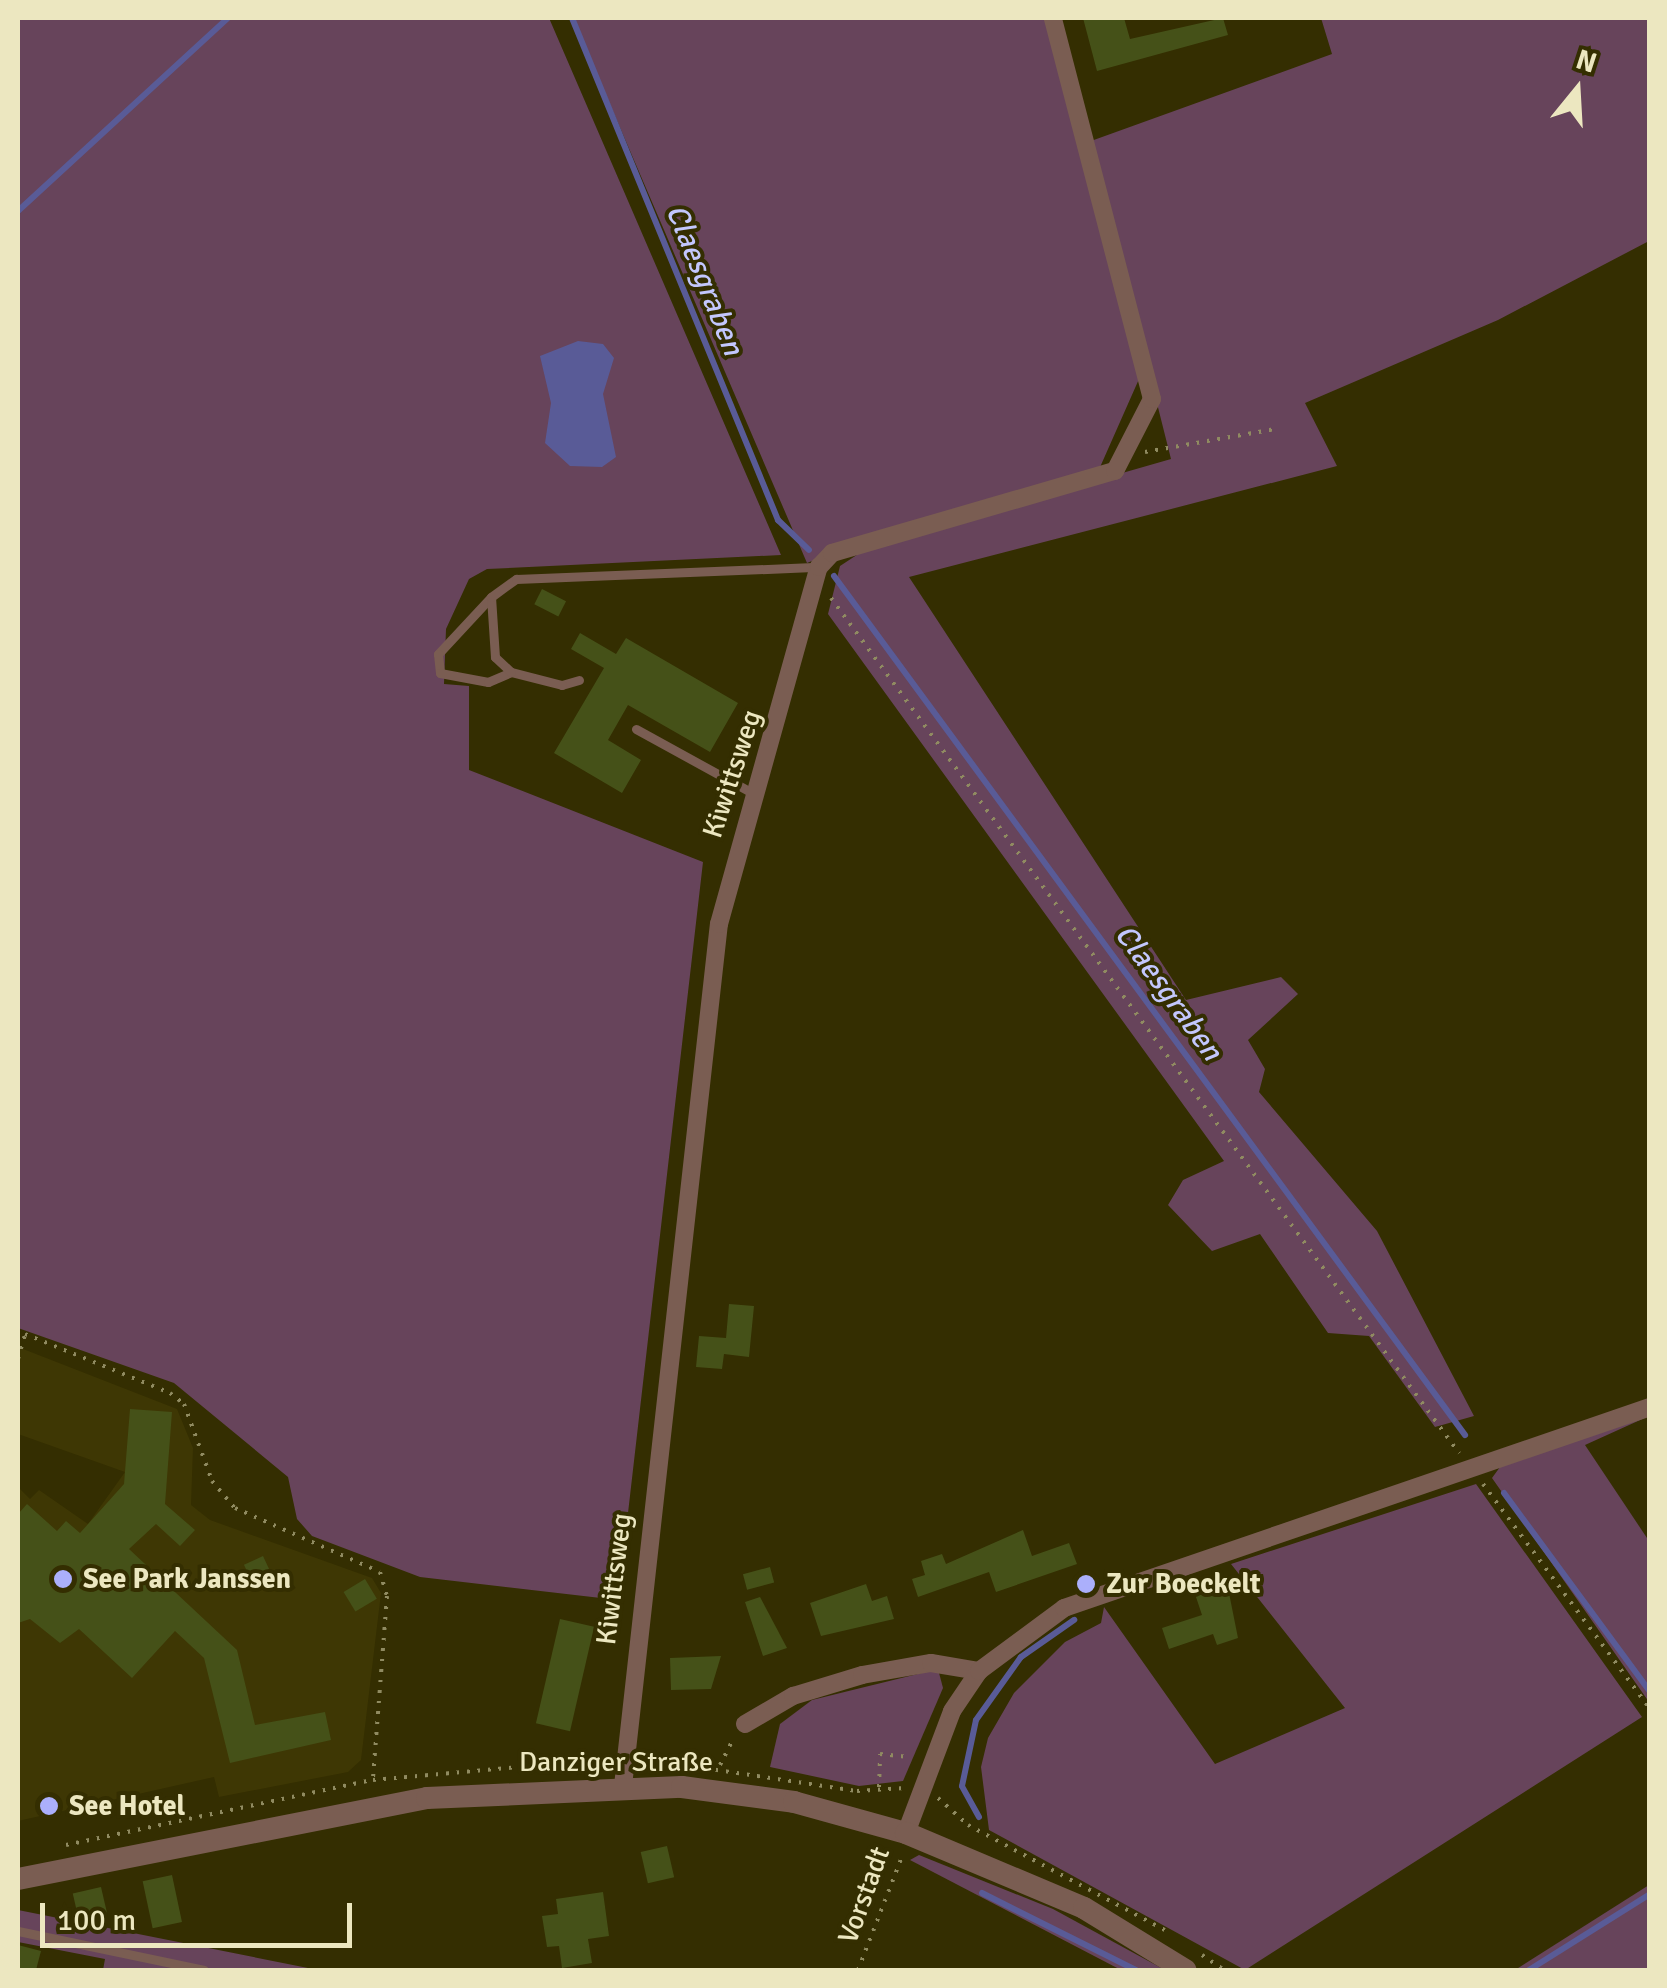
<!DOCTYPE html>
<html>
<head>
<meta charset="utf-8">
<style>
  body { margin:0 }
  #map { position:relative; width:1667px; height:1988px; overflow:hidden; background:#342e01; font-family:Signika,sans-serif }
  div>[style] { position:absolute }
  .built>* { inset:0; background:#3e3704 }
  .green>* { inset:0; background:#67445b }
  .water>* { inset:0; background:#595b97 }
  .stream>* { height:6px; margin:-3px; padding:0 3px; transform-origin:3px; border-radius:3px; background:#595b97 }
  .building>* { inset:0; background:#455118; transform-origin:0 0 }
  .path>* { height:4px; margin-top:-2px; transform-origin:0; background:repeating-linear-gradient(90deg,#908b61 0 2.5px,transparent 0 10.5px) }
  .service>* { height:9px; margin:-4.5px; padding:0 4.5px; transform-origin:4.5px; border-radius:4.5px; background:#7a5d52 }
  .minor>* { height:18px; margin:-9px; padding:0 9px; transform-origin:9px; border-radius:9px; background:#7a5d52 }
  .tertiary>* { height:22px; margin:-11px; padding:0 11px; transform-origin:11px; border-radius:11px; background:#7a5d52 }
  .dots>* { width:28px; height:28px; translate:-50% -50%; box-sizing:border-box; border:5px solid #342e01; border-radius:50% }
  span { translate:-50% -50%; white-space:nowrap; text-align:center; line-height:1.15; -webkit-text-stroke:8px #342e01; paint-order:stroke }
  .street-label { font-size:28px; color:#ece7c0 }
  .poi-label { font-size:28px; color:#ece7c0; font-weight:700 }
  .left { translate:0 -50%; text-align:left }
  .water-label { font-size:30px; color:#c3c7fd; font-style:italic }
  .frame { position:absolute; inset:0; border:20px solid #ece7c0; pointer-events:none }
  .north { position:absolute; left:1527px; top:40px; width:100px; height:100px; -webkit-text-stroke:8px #342e01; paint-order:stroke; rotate:18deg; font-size:28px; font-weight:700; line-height:40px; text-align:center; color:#ece7c0 }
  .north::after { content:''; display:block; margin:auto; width:35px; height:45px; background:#ece7c0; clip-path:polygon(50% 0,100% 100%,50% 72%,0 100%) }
  .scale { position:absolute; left:40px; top:1903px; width:312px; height:45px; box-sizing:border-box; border:5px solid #ece7c0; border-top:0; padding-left:12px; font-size:30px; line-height:35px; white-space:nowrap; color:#ece7c0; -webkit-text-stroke:8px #342e01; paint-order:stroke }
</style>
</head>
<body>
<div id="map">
  <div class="built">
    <div style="clip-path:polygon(18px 1347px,177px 1409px,193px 1448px,191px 1505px,210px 1520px,372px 1578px,381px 1593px,361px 1760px,348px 1772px,219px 1797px,214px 1777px,18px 1821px,18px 1487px,30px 1499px,39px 1490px,88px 1524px,125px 1472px,18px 1434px)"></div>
  </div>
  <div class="green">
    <div style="clip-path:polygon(18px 18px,549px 18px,781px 555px,487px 569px,469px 579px,446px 629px,444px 684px,469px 686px,469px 770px,703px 862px,618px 1600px,420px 1577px,312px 1536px,297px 1519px,288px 1477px,174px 1383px,18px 1328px)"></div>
    <div style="clip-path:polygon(573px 18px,1051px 18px,1143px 370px,1097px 474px,880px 533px,807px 563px)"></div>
    <div style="clip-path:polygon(1321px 18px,1649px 18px,1649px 241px,1498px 320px,1305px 403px,1337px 466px,909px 577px,1186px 1000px,1281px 977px,1298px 994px,1248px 1040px,1265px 1069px,1259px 1092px,1377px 1231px,1474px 1416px,1435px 1427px,1369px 1336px,1328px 1333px,1260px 1234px,1212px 1251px,1168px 1205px,1183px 1180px,1224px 1161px,828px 614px,840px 566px,872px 545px,1171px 459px,1091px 141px,1332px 54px)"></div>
    <div style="clip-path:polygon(1649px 1416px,1585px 1445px,1649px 1541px,1649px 1702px,1492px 1478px,1500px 1467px)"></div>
    <div style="clip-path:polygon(1476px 1484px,1642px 1717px,1245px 1970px,989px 1830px,981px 1767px,988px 1738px,1014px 1693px,1065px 1642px,1101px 1623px,1104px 1607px,1215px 1764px,1345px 1708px,1231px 1564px)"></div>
    <div style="clip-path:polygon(938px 1669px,943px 1688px,903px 1781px,859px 1786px,770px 1767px,780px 1724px,812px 1700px)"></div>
    <div style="clip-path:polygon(919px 1855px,1053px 1909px,1165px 1970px,1121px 1970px,910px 1860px)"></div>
    <div style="clip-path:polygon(1649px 1885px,1649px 1970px,1515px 1970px)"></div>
    <div style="clip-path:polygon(18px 1910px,318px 1970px,103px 1970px,105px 1959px,18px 1942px)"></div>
  </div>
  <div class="water">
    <div style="clip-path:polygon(578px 341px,603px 344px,614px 358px,603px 394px,616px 457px,602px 467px,570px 466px,545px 443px,551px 403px,540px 356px)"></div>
  </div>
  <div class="stream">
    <div style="left:572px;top:18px;width:543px;rotate:67.69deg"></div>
    <div style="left:778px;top:520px;width:43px;rotate:44.1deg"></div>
    <div style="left:18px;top:211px;width:285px;rotate:-42.6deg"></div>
    <div style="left:834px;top:576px;width:1066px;rotate:53.7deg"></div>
    <div style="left:1504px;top:1493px;width:247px;rotate:53.7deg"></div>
    <div style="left:979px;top:1817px;width:35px;rotate:-119deg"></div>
    <div style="left:962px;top:1786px;width:67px;rotate:-78deg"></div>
    <div style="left:976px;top:1720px;width:77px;rotate:-54.5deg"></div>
    <div style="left:1021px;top:1657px;width:65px;rotate:-34.9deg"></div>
    <div style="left:982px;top:1893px;width:172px;rotate:26.6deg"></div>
    <div style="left:1529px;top:1970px;width:143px;rotate:-32.1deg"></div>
  </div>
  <div class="building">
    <div style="clip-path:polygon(1083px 18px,1124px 18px,1130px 39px,1223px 18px,1228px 35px,1097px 71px)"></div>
    <div style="left:542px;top:589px;width:27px;height:17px;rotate:27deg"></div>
    <div style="clip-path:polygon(580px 633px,616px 654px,626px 638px,738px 703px,710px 752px,628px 705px,608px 740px,641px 760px,622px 793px,554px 753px,604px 668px,571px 649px)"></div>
    <div style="clip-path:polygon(729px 1304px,754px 1306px,749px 1357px,724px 1354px,722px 1369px,696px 1367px,699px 1336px,726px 1338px)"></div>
    <div style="clip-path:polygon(130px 1409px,172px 1412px,165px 1504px,195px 1530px,180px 1546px,156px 1524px,129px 1549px,237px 1650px,255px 1725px,325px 1712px,331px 1740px,230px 1763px,204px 1658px,175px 1631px,132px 1678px,79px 1629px,60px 1643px,30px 1619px,18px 1623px,18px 1514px,27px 1504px,57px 1531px,66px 1521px,80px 1533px,124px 1484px)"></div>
    <div style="clip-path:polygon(1023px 1530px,1032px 1556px,1069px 1543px,1077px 1564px,996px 1592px,989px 1572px,918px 1597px,912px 1579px,925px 1575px,921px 1561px,942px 1554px,946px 1564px)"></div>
    <div style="left:263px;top:1556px;width:21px;height:21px;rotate:65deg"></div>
    <div style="left:770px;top:1567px;width:16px;height:28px;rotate:75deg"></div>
    <div style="left:365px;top:1579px;width:23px;height:25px;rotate:59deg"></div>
    <div style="clip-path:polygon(1227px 1583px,1238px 1638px,1217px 1645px,1213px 1634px,1169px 1649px,1162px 1628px,1202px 1615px,1195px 1594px)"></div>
    <div style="clip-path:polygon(866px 1584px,872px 1601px,887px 1596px,894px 1619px,821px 1636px,810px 1603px)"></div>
    <div style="clip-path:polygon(760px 1597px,787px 1648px,763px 1656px,745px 1602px)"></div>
    <div style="left:560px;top:1619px;width:35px;height:107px;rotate:13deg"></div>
    <div style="clip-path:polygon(721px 1656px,711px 1689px,671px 1690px,670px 1658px)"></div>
    <div style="left:667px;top:1846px;width:32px;height:27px;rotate:77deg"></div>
    <div style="left:172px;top:1875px;width:48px;height:30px;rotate:78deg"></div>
    <div style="left:101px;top:1887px;width:27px;height:29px;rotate:77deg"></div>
    <div style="clip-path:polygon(603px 1892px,609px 1936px,588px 1939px,592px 1963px,562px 1968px,559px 1946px,547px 1947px,542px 1916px,558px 1914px,556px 1899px)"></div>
    <div style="clip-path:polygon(18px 1945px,41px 1951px,36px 1970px,18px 1970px)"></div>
  </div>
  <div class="path">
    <div style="left:1145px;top:452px;width:133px;rotate:-10deg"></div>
    <div style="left:831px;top:598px;width:1061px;rotate:53.7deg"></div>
    <div style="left:18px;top:1359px;width:26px;rotate:-74deg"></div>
    <div style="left:25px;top:1334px;width:157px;rotate:22.1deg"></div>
    <div style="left:170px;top:1393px;width:18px;rotate:38deg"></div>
    <div style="left:184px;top:1404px;width:82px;rotate:70deg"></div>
    <div style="left:212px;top:1481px;width:35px;rotate:50deg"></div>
    <div style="left:235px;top:1508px;width:158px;rotate:23.8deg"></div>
    <div style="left:380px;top:1572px;width:25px;rotate:74deg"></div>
    <div style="left:387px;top:1596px;width:185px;rotate:94.4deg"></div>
    <div style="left:1483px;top:1484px;width:280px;rotate:53.4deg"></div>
    <div style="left:643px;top:1759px;width:216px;rotate:8.5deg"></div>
    <div style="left:857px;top:1791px;width:48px;rotate:-3.6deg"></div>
    <div style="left:720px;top:1765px;width:29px;rotate:-63deg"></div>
    <div style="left:879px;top:1787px;width:33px;rotate:-88deg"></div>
    <div style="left:880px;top:1754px;width:29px;rotate:6deg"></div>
    <div style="left:938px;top:1798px;width:40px;rotate:42deg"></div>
    <div style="left:968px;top:1825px;width:223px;rotate:28.1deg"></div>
    <div style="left:66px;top:1845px;width:314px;rotate:-12deg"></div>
    <div style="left:373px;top:1780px;width:236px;rotate:-5.1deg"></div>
    <div style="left:1202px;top:1955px;width:27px;rotate:34deg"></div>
    <div style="left:858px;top:1970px;width:124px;rotate:-68.8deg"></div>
  </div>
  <div class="service">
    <div style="left:491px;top:597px;width:78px;rotate:132.9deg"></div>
    <div style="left:438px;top:654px;width:19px;rotate:84deg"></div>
    <div style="left:440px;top:673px;width:49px;rotate:10.6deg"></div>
    <div style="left:488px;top:682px;width:25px;rotate:-23deg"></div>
    <div style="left:579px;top:680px;width:18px;rotate:164deg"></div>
    <div style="left:562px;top:685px;width:53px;rotate:-165.7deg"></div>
    <div style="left:511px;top:672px;width:22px;rotate:-137deg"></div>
    <div style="left:495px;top:657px;width:60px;rotate:-93.8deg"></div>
    <div style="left:491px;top:597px;width:31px;rotate:-36deg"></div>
    <div style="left:516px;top:579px;width:303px;rotate:-2.3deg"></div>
    <div style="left:636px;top:729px;width:135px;rotate:28.8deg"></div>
    <div style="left:18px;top:1931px;width:190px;rotate:11.8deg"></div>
  </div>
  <div class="minor">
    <div style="left:745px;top:1724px;width:56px;rotate:-30.3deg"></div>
    <div style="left:793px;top:1696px;width:72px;rotate:-16.9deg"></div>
    <div style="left:862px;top:1675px;width:70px;rotate:-9.9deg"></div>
    <div style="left:931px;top:1663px;width:49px;rotate:9.5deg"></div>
    <div style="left:623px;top:1786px;width:867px;rotate:-83.65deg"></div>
    <div style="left:719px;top:924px;width:371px;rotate:-74.4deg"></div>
    <div style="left:819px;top:567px;width:19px;rotate:-47deg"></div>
    <div style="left:832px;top:553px;width:295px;rotate:-16.2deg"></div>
    <div style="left:1115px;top:471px;width:81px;rotate:-62.8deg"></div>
    <div style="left:1152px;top:399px;width:394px;rotate:-104.6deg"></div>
    <div style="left:906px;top:1833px;width:130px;rotate:-69.3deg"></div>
    <div style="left:952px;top:1711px;width:48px;rotate:-56deg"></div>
    <div style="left:979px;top:1671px;width:106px;rotate:-36.5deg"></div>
    <div style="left:1064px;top:1608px;width:620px;rotate:-18.93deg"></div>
  </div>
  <div class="tertiary">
    <div style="left:18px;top:1879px;width:417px;rotate:-11.2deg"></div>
    <div style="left:427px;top:1798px;width:255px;rotate:-2.5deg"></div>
    <div style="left:682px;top:1787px;width:113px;rotate:7.6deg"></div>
    <div style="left:794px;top:1802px;width:116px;rotate:15.5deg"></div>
    <div style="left:906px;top:1833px;width:193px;rotate:22.8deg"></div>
    <div style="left:1084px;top:1908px;width:119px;rotate:31.5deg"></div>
  </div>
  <div class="dots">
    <div style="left:63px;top:1579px;background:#abaffb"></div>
    <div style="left:1086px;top:1584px;background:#abaffb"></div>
    <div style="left:49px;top:1806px;background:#abaffb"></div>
  </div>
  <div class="street-label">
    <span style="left:732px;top:774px;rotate:-72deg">Kiwittsweg</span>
    <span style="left:614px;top:1579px;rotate:-83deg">Kiwittsweg</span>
    <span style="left:616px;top:1762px">Danziger Straße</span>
    <span style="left:864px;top:1895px;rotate:-70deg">Vorstadt</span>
  </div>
  <div class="poi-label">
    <span class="left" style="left:83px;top:1579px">See Park Janssen</span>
    <span class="left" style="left:1106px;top:1584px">Zur Boeckelt</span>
    <span class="left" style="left:69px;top:1806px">See Hotel</span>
  </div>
  <div class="water-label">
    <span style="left:704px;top:280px;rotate:68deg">Claesgraben</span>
    <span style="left:1168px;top:993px;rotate:54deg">Claesgraben</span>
  </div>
  <div class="frame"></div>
  <div class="north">N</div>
  <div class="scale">100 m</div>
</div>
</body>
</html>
